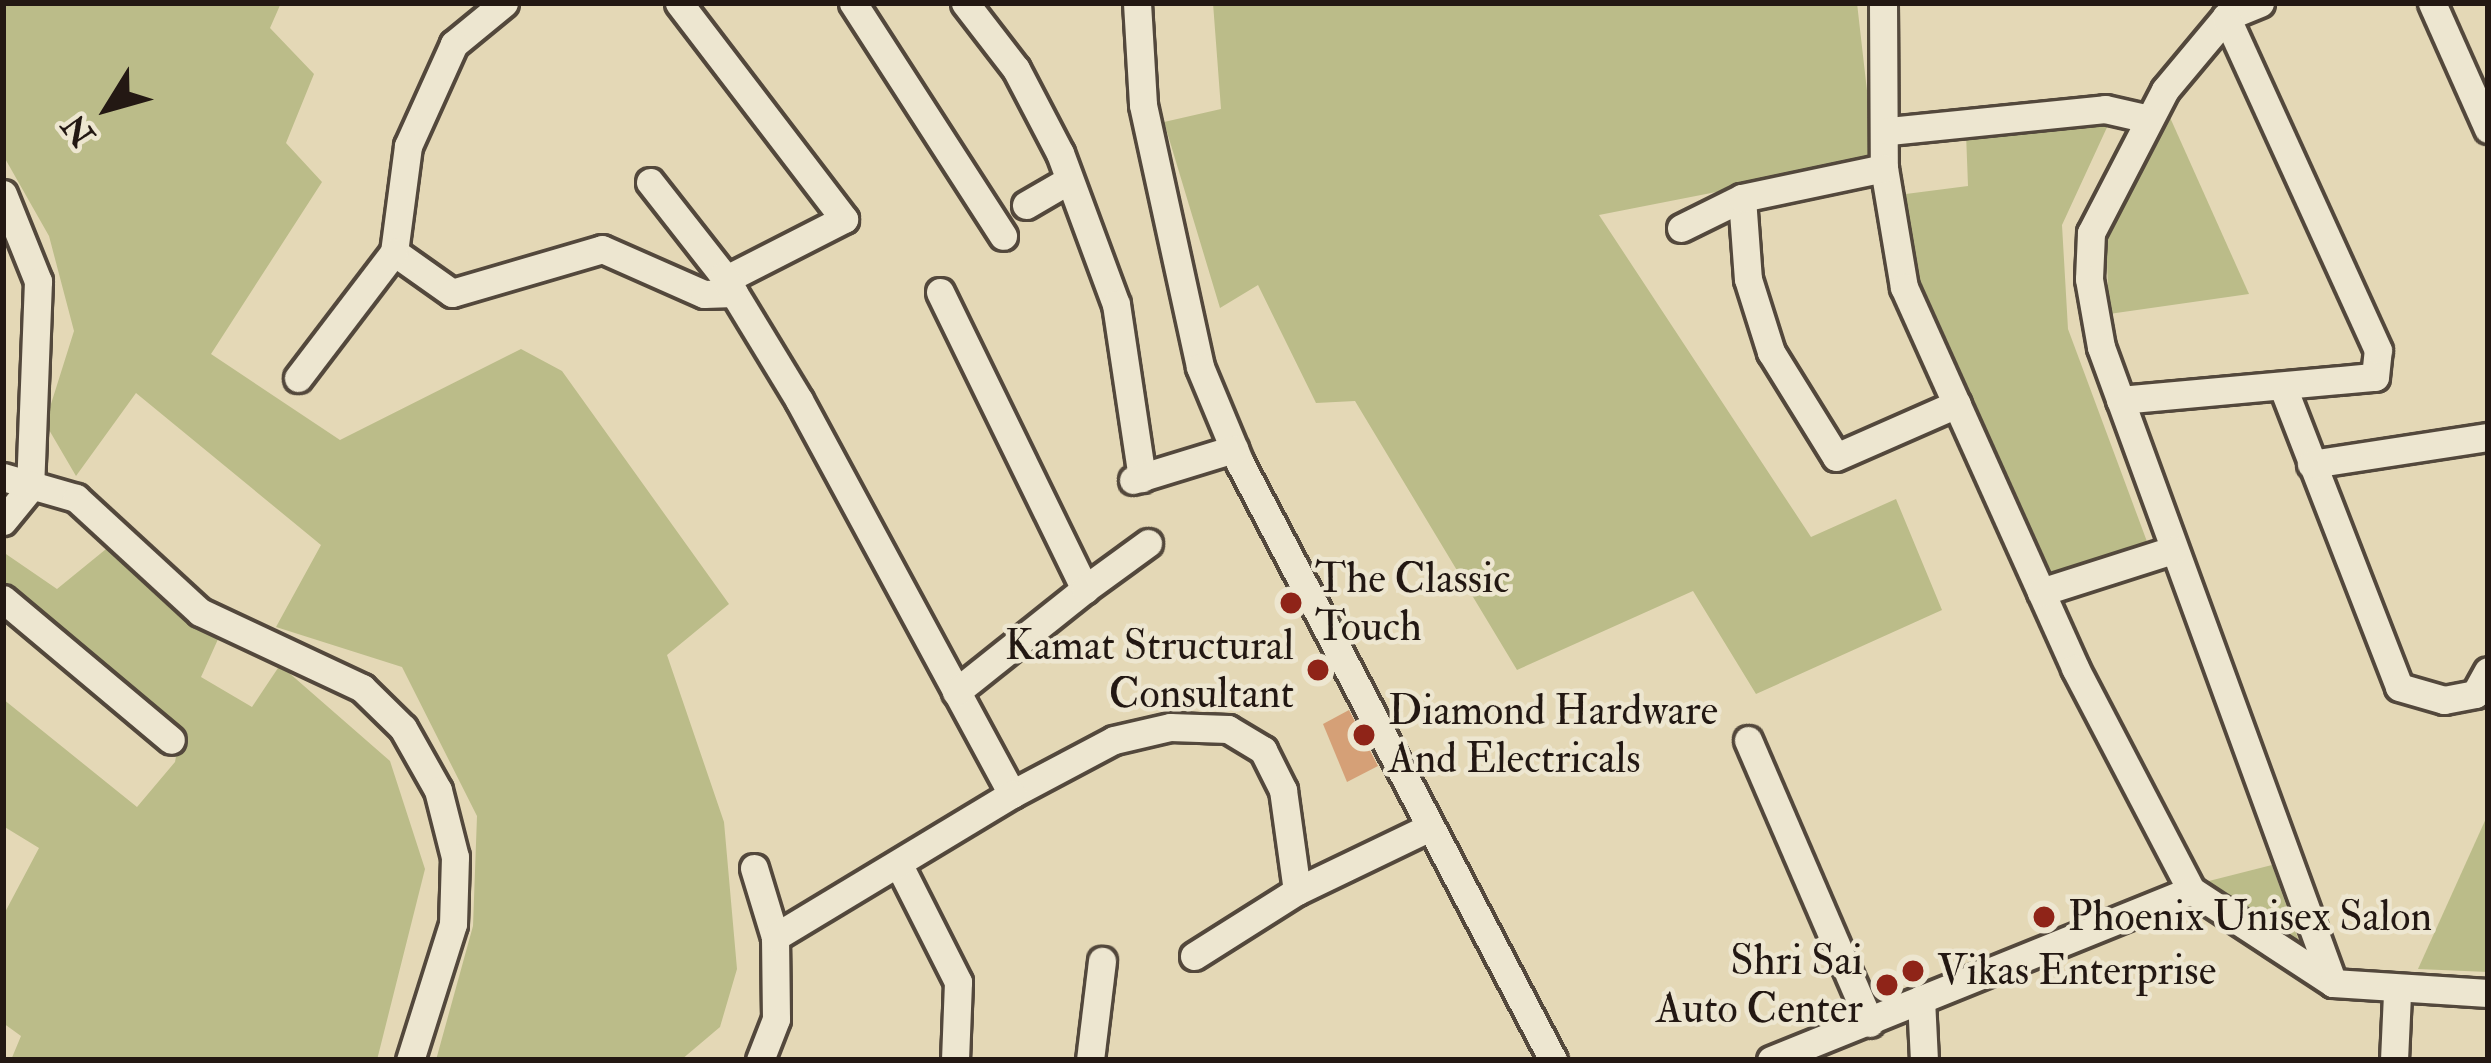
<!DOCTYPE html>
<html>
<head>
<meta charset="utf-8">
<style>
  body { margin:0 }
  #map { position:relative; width:2491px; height:1063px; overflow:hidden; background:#e4d8b6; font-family:"IM FELL Double Pica",serif }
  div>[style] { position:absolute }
  .green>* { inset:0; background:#bbbc89 }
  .building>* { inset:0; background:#d5a077 }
  .roads { filter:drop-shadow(3px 0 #53483c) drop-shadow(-3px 0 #53483c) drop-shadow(0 3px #53483c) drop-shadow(0 -3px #53483c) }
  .minor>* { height:27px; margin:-13.5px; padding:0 13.5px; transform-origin:13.5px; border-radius:13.5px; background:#ede6d0 }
  .dots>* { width:33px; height:33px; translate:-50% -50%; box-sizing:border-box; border:6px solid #ede6d0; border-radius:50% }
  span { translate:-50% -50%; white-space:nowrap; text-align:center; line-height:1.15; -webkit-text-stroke:9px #ede6d0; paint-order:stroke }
  .poi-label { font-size:42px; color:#231813 }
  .left { translate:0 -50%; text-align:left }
  .right { translate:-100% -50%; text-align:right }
  .frame { position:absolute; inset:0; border:6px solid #231813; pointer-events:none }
  .north { position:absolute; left:48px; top:48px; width:120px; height:120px; -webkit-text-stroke:9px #ede6d0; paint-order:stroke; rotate:233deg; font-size:33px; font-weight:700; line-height:48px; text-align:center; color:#231813 }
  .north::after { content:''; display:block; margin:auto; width:42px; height:54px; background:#231813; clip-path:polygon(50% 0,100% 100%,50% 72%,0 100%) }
</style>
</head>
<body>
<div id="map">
  <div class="green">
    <div style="clip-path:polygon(3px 3px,281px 3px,270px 28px,314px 74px,286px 143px,322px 182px,211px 354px,340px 440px,521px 349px,562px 371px,729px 604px,667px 655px,724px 822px,737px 969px,720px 1027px,681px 1060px,436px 1060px,473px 926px,477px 816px,402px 667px,276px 627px,321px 545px,136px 393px,76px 476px,45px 423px,74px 331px,49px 236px,3px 155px)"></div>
    <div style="clip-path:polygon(1213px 3px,1857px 3px,1875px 161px,1599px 215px,1811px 537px,1896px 499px,1942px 610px,1756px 694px,1693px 591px,1517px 670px,1355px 401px,1316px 403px,1258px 285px,1220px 308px,1164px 122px,1221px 109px)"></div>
    <div style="clip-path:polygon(2168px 113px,2249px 294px,2109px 314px,2106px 235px)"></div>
    <div style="clip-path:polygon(2109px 123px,2062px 225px,2068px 329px,2149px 547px,2049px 581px,1916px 296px,1898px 195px,1968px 186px,1966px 133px)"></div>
    <div style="clip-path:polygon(111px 545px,219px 637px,201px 677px,252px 707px,280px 665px,390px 761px,425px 869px,377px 1060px,11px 1060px,21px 1036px,3px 1023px,3px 916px,39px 848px,3px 826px,3px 699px,137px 807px,175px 762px,181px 729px,3px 582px,3px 552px,57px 589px)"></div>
    <div style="clip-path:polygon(2488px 814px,2488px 972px,2418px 969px)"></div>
    <div style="clip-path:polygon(2272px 865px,2306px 961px,2201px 883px)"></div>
  </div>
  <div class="building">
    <div style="clip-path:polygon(1349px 710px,1378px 766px,1347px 782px,1323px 724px)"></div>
  </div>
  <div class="roads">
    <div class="minor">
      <div style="left:504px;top:3px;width:65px;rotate:140.6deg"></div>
      <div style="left:454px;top:44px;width:112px;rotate:114.3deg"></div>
      <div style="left:408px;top:146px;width:107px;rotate:97.5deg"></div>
      <div style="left:394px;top:252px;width:71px;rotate:35.3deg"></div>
      <div style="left:452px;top:293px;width:156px;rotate:-16.3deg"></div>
      <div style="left:602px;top:249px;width:111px;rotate:23.8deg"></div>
      <div style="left:704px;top:294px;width:30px;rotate:-2deg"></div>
      <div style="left:679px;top:3px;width:272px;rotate:52.6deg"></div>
      <div style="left:844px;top:219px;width:132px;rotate:153deg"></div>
      <div style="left:853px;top:3px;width:277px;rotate:57.2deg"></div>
      <div style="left:965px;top:3px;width:83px;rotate:52.3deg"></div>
      <div style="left:1016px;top:69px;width:95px;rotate:62.4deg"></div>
      <div style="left:1060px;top:153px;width:161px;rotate:69.7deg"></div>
      <div style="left:1116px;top:304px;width:176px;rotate:81.5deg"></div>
      <div style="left:1137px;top:3px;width:102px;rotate:86.6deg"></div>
      <div style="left:1143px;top:105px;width:268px;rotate:77.7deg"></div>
      <div style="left:1200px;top:367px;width:104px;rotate:67.4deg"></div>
      <div style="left:1240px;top:463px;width:674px;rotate:62.33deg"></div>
      <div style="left:1883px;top:3px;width:165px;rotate:89.7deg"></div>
      <div style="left:1884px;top:168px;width:121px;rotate:80.5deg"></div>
      <div style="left:1904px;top:287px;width:418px;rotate:65.8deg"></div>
      <div style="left:2075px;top:668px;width:250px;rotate:62.4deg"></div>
      <div style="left:2260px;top:3px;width:37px;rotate:158deg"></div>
      <div style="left:2226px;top:17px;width:95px;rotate:129.9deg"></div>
      <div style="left:2165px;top:90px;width:161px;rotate:117.4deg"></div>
      <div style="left:2091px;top:233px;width:46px;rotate:92.5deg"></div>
      <div style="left:2089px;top:279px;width:69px;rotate:80deg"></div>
      <div style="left:2101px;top:347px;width:677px;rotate:69.96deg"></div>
      <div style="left:2432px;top:3px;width:138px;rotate:66deg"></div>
      <div style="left:1889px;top:131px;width:217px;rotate:-5.8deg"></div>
      <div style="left:2105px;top:109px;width:45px;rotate:12.8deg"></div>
      <div style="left:650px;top:182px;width:118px;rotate:51.9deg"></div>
      <div style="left:723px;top:275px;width:146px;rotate:58.7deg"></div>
      <div style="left:799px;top:400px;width:448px;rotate:61.6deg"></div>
      <div style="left:1012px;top:794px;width:115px;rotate:-27.9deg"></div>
      <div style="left:1114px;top:740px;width:57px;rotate:-13.1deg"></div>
      <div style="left:1170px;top:727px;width:58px;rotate:2deg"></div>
      <div style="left:1228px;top:729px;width:41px;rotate:31deg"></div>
      <div style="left:1263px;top:750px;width:45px;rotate:63.4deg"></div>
      <div style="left:1283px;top:790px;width:102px;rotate:82.1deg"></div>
      <div style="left:3px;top:194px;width:94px;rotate:68.1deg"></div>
      <div style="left:38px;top:281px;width:207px;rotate:92.2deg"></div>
      <div style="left:30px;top:488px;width:43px;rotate:129.3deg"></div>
      <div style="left:1742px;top:198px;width:81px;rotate:85.8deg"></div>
      <div style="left:1748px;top:279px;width:77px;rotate:72.5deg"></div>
      <div style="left:1771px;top:352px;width:123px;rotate:58.2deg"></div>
      <div style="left:1836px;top:457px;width:132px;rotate:-23.7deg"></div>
      <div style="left:1026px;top:205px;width:50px;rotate:-30.2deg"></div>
      <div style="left:1681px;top:228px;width:68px;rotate:-26.2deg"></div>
      <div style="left:1742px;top:198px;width:145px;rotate:-11.9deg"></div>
      <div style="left:940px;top:292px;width:331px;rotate:64deg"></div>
      <div style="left:1085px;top:589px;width:165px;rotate:141.4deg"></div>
      <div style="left:298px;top:378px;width:158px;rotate:-52.7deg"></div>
      <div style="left:2284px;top:390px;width:318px;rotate:68.8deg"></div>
      <div style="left:2399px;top:687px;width:47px;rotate:16.1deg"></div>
      <div style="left:2444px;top:700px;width:32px;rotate:-11deg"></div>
      <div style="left:2475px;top:694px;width:26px;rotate:-61deg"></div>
      <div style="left:2120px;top:400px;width:256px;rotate:-5.2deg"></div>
      <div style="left:2375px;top:377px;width:27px;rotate:-84deg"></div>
      <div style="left:2378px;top:350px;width:366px;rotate:-114.5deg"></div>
      <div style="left:2311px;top:464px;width:179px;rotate:-8.7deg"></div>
      <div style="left:3px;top:477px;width:76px;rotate:16deg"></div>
      <div style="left:76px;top:498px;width:168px;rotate:42.6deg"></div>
      <div style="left:200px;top:612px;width:179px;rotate:25.1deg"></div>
      <div style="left:362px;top:688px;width:57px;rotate:44.3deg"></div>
      <div style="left:403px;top:728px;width:71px;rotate:60.6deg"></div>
      <div style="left:438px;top:790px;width:69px;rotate:75.8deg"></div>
      <div style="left:455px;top:857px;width:67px;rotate:91.7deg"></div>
      <div style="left:453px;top:924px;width:143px;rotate:107.5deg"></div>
      <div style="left:1133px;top:480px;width:106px;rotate:-17.1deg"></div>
      <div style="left:1085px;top:589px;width:78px;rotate:-36.1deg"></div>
      <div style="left:2041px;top:592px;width:139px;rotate:-17.7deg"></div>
      <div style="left:3px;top:599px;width:219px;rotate:40deg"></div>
      <div style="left:1748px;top:740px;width:308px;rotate:66.7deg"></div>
      <div style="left:899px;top:865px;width:131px;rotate:63.2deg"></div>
      <div style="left:958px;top:982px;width:78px;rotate:92.2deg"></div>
      <div style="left:754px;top:868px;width:72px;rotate:73.1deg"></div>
      <div style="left:775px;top:937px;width:82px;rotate:89.3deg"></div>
      <div style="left:776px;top:1019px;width:44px;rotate:111.3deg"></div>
      <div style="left:775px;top:937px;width:277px;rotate:-31.1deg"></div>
      <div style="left:1194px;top:956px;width:122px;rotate:-32.3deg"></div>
      <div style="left:1297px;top:891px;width:148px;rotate:-25.7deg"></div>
      <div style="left:1921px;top:999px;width:61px;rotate:87.2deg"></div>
      <div style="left:1090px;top:1060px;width:100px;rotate:-83.1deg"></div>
      <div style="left:1771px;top:1060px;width:453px;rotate:-22deg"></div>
      <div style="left:2191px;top:890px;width:170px;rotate:33.2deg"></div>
      <div style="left:2333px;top:983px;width:155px;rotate:3.7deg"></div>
      <div style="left:2394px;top:1060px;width:66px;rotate:-87.4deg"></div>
    </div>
  </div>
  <div class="dots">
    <div style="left:1291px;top:603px;background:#8f2418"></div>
    <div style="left:1318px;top:670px;background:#8f2418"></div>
    <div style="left:1364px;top:735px;background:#8f2418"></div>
    <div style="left:2044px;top:917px;background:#8f2418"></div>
    <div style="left:1913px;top:971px;background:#8f2418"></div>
    <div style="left:1887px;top:985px;background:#8f2418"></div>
  </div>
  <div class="poi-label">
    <span class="left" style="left:1315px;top:603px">The Classic<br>Touch</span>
    <span class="right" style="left:1294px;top:670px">Kamat Structural<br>Consultant</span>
    <span class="left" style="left:1388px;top:735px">Diamond Hardware<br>And Electricals</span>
    <span class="left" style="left:2068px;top:917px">Phoenix Unisex Salon</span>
    <span class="right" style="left:1863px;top:985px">Shri Sai<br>Auto Center</span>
    <span class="left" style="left:1937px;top:971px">Vikas Enterprise</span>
  </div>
  <div class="frame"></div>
  <div class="north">N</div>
</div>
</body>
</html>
